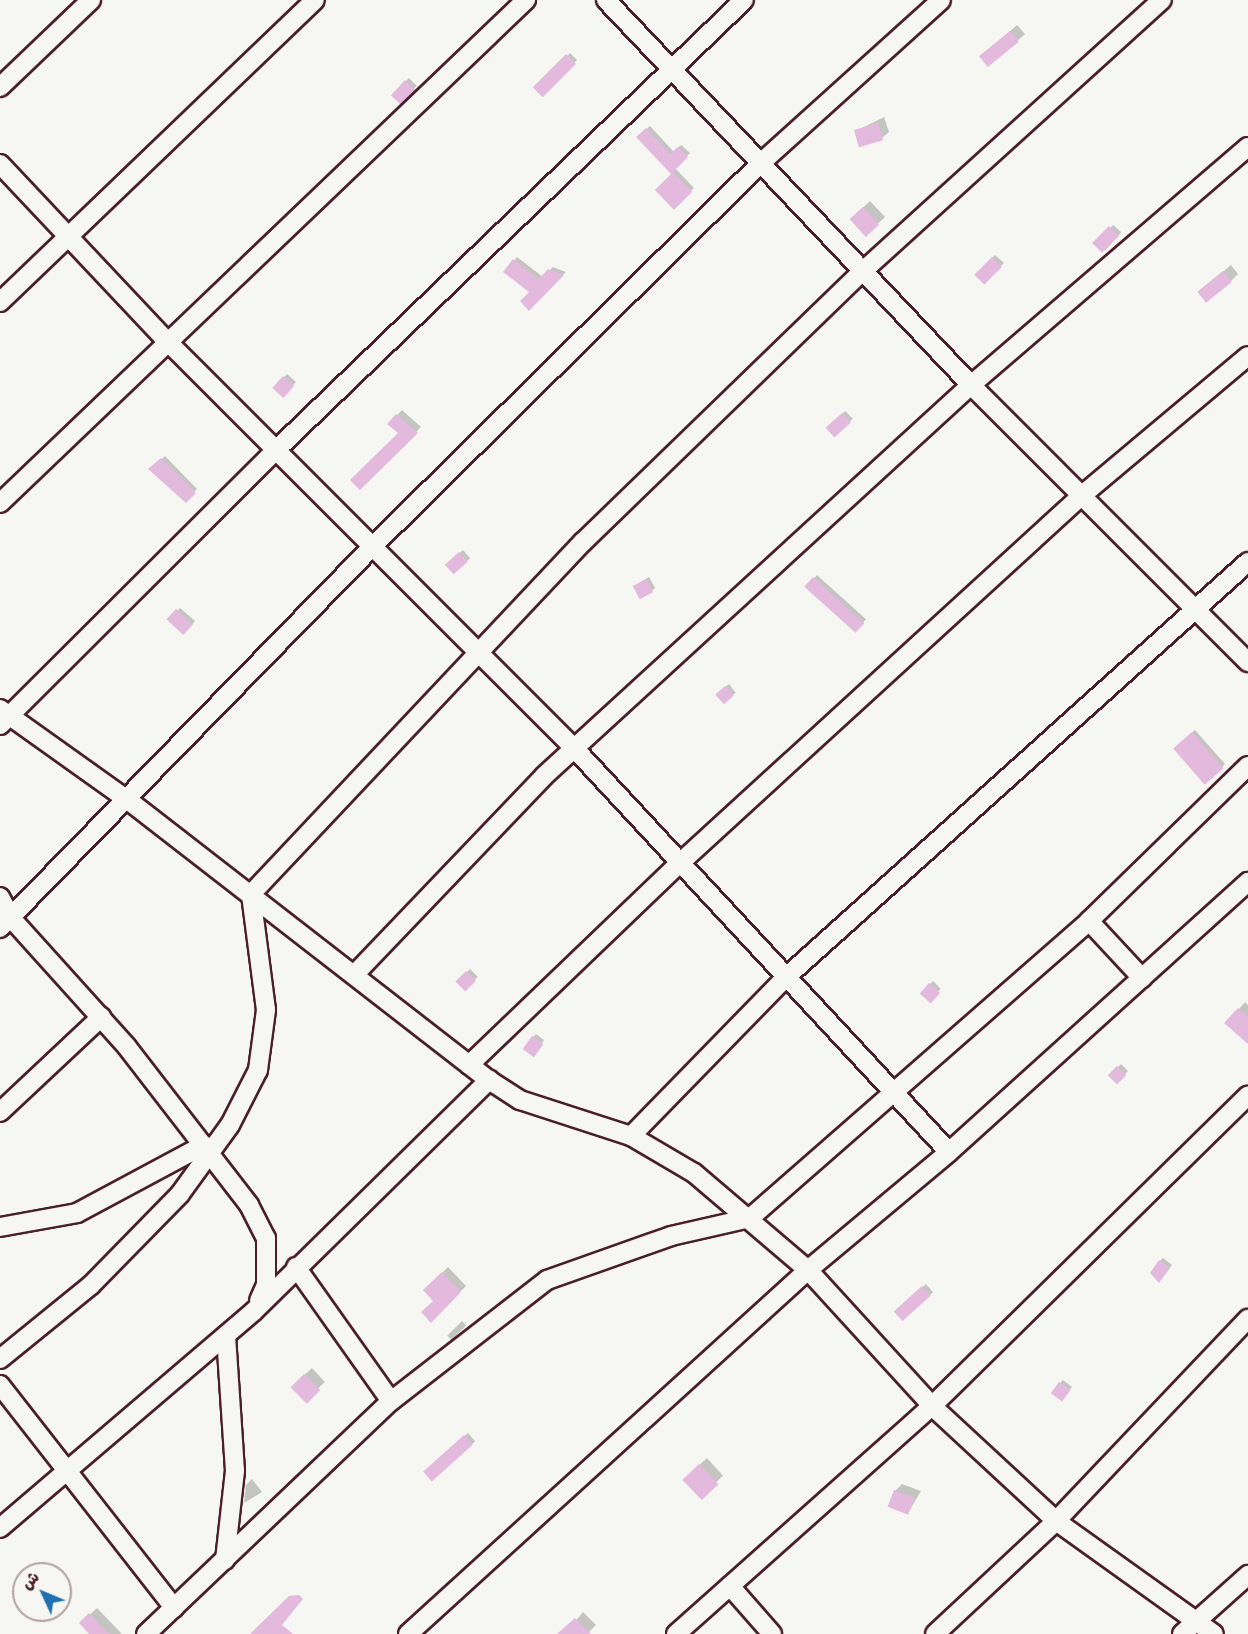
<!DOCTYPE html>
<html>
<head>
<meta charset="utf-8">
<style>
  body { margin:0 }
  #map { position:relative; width:1248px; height:1634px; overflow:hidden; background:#f6f6f2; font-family:"Shantell Sans","Playpen Sans Arabic",sans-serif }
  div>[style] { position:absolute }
  .shadow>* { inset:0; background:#0003; transform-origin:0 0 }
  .building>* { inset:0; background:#e4b9de; transform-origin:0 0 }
  .roads { filter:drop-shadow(2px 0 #4a1f2b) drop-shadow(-2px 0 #4a1f2b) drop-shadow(0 2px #4a1f2b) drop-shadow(0 -2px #4a1f2b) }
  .minor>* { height:18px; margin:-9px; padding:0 9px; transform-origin:9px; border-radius:9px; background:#f6f6f2 }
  span { translate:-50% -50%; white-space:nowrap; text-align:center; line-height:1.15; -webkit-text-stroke:6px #f6f6f2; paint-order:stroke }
  .north { position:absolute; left:12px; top:1562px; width:60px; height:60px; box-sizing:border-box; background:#f6f6f2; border:2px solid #b1a0a2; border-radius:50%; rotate:314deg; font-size:16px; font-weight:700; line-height:24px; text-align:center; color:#4a1f2b }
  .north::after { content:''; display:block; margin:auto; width:21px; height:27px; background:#1f6fb2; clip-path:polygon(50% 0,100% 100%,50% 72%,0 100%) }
</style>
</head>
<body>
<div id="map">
  <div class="shadow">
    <div style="clip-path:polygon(1017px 25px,1025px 34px,990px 65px,989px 50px)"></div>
    <div style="left:570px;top:53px;width:10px;height:49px;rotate:45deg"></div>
    <div style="left:409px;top:78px;width:11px;height:23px;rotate:45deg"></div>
    <div style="clip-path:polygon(884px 117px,889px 132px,882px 138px,856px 131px)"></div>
    <div style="clip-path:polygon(650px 126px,674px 152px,681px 145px,690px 153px,675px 168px,694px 188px,674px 208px,673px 174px,638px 137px)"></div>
    <div style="left:870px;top:201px;width:22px;height:25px;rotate:47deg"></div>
    <div style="left:1113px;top:225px;width:11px;height:25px;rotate:41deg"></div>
    <div style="left:995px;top:255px;width:12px;height:28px;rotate:42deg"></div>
    <div style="clip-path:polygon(517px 257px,543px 277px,553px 267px,566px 272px,529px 309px,531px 292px,505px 272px)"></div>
    <div style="clip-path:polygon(1231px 265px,1238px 274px,1231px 281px,1199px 292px)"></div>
    <div style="left:287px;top:374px;width:12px;height:18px;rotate:42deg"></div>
    <div style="clip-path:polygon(402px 410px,421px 427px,360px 488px,400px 433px,389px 424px)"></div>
    <div style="left:845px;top:411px;width:11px;height:24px;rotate:45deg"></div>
    <div style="left:165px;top:456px;width:46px;height:16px;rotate:46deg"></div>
    <div style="left:463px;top:550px;width:11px;height:22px;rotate:49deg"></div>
    <div style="left:817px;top:575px;width:66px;height:16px;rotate:42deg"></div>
    <div style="clip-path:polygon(649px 577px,655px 588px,652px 591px,638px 584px)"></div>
    <div style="left:180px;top:608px;width:20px;height:16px;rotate:41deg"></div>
    <div style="left:729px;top:684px;width:11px;height:16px;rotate:52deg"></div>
    <div style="clip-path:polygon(1195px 730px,1225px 764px,1222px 767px,1175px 748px)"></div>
    <div style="left:470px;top:969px;width:11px;height:18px;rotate:45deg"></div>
    <div style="left:933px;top:981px;width:11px;height:17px;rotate:45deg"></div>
    <div style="clip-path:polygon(1245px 1002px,1248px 1005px,1248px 1042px,1239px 1009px)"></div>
    <div style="clip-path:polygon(536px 1034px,544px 1040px,536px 1052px,533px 1037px)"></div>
    <div style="left:1121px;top:1064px;width:10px;height:16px;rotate:45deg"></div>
    <div style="clip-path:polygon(1163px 1258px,1172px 1265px,1162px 1278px,1160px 1261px)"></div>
    <div style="clip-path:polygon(448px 1267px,466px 1286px,431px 1321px,435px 1301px,425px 1290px)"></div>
    <div style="left:926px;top:1284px;width:11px;height:40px;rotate:49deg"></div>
    <div style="left:462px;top:1321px;width:6px;height:21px;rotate:45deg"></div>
    <div style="left:312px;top:1368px;width:19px;height:28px;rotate:47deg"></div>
    <div style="clip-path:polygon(1063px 1380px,1072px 1387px,1064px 1397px,1052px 1392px)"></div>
    <div style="left:468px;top:1433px;width:11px;height:58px;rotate:49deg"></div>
    <div style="left:707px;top:1458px;width:24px;height:32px;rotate:48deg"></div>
    <div style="clip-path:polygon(252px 1479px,262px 1492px,244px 1503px,246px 1485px)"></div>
    <div style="clip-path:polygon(902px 1484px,921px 1491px,908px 1513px,895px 1491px)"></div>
    <div style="clip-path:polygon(97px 1608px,122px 1634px,92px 1634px,81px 1623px)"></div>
    <div style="clip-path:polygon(583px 1612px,596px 1625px,587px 1634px,565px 1634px)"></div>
  </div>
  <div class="building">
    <div style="left:1010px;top:31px;width:14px;height:40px;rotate:51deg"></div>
    <div style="left:566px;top:54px;width:14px;height:47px;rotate:45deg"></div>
    <div style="left:405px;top:80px;width:15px;height:21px;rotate:42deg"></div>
    <div style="left:878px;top:123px;width:18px;height:25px;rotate:74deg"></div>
    <div style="clip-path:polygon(646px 128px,670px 154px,678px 147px,688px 157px,673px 172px,692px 192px,674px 210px,655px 190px,671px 174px,636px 137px)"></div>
    <div style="left:863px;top:207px;width:24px;height:18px;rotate:48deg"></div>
    <div style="left:1109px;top:226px;width:14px;height:24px;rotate:45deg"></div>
    <div style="left:992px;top:257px;width:14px;height:25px;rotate:45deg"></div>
    <div style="clip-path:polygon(513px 259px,539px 279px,548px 269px,564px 275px,529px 311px,520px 301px,529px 292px,503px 272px)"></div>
    <div style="left:1223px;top:271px;width:14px;height:33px;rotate:51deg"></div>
    <div style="left:283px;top:376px;width:15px;height:16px;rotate:42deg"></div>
    <div style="left:842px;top:413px;width:13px;height:22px;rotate:48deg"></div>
    <div style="clip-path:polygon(396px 414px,418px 433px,360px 490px,350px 480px,398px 433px,387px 424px)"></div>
    <div style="clip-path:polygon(161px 458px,196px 493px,186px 503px,148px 469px)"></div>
    <div style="left:459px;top:552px;width:13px;height:19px;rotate:48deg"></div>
    <div style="left:813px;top:577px;width:69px;height:13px;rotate:42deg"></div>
    <div style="left:646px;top:579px;width:15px;height:15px;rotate:62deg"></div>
    <div style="left:176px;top:609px;width:23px;height:14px;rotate:43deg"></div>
    <div style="left:725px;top:686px;width:13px;height:13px;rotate:48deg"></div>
    <div style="left:1192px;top:732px;width:48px;height:25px;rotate:49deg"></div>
    <div style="left:466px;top:971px;width:14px;height:15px;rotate:45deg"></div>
    <div style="left:929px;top:983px;width:15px;height:14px;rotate:42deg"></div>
    <div style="clip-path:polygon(1238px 1008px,1248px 1017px,1248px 1044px,1224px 1023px)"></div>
    <div style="left:532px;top:1036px;width:14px;height:16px;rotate:36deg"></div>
    <div style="left:1117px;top:1066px;width:13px;height:13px;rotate:45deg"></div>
    <div style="clip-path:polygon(1159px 1260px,1170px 1268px,1159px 1283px,1150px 1273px)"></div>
    <div style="clip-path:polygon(442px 1272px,461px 1292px,431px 1323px,421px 1312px,433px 1301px,423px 1290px)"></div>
    <div style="left:922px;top:1286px;width:13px;height:38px;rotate:48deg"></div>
    <div style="left:304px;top:1374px;width:23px;height:19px;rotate:45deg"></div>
    <div style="left:1059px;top:1382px;width:14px;height:14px;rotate:36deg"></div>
    <div style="left:464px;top:1435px;width:13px;height:55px;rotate:48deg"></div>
    <div style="left:699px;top:1464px;width:28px;height:23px;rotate:46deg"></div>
    <div style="left:894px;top:1490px;width:22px;height:18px;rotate:21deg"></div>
    <div style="clip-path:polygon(299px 1595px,303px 1599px,282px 1625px,293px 1634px,250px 1634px,289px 1596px)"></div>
    <div style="clip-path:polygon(89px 1613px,109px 1634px,89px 1634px,79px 1623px)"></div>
    <div style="clip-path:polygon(575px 1618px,591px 1634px,557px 1634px)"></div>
  </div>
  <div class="roads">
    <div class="minor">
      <div style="left:606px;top:0;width:531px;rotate:46.53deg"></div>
      <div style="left:971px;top:385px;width:392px;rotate:45deg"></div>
      <div style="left:0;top:87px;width:126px;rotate:-43.7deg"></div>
      <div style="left:0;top:164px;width:245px;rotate:46.7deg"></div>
      <div style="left:168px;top:342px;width:574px;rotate:45deg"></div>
      <div style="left:574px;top:748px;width:551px;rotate:47.13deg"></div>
      <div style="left:0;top:302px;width:436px;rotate:-43.8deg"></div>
      <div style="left:0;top:503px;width:728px;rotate:-43.72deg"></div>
      <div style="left:0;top:709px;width:158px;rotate:35.5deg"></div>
      <div style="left:129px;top:801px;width:455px;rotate:37.8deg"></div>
      <div style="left:489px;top:1080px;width:37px;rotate:33deg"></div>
      <div style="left:520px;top:1100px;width:117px;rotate:18deg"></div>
      <div style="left:631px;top:1136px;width:73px;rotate:30.4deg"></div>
      <div style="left:694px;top:1173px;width:150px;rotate:40.4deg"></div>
      <div style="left:808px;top:1270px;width:184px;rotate:47.6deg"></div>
      <div style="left:932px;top:1406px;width:169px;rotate:42.8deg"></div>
      <div style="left:1056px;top:1521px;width:194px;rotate:35.6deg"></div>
      <div style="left:0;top:725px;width:390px;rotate:-44.9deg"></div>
      <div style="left:276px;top:450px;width:649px;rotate:-43.88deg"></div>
      <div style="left:0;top:897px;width:24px;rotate:62deg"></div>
      <div style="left:11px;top:918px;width:173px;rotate:48deg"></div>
      <div style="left:127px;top:1047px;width:200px;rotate:52.3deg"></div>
      <div style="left:249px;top:1205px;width:37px;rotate:63deg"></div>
      <div style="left:266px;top:1238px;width:47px;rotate:90deg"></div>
      <div style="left:266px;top:1285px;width:17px;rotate:114deg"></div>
      <div style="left:1089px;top:921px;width:78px;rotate:47.1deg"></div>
      <div style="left:0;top:928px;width:534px;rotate:-45.68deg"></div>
      <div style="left:373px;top:546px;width:547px;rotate:-44.63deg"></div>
      <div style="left:762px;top:162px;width:241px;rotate:-42.1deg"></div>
      <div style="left:354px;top:975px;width:275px;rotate:-46.3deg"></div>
      <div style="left:544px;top:776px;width:579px;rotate:-42.48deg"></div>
      <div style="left:971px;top:385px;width:365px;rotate:-40.7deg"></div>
      <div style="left:469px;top:1065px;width:294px;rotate:-43.8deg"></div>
      <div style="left:681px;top:862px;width:541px;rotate:-42.45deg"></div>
      <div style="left:1080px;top:497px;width:219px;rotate:-40deg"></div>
      <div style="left:0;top:1112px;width:139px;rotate:-43.2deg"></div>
      <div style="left:631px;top:1136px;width:219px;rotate:-45.7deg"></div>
      <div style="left:784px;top:979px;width:624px;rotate:-41.95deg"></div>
      <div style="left:0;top:1227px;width:78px;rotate:-10.3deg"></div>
      <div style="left:77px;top:1213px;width:144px;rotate:-28.2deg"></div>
      <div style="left:296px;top:1267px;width:164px;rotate:54.7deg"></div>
      <div style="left:0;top:1359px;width:117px;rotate:-39.1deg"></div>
      <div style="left:91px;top:1285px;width:127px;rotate:-45.6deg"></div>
      <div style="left:180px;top:1194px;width:85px;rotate:-54.1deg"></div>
      <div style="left:230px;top:1125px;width:62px;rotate:-63deg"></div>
      <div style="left:258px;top:1070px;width:61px;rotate:-82.4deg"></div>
      <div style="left:266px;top:1010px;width:117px;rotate:-97.4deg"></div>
      <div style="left:251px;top:894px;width:484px;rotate:-46.7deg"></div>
      <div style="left:583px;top:542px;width:391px;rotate:-44.1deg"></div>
      <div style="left:864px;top:270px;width:402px;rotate:-42.2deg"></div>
      <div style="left:0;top:1385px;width:283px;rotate:52deg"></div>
      <div style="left:0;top:1528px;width:334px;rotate:-40.5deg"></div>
      <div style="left:254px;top:1311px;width:330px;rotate:-44.5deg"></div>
      <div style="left:225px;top:1560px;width:90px;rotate:-83.6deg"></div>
      <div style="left:235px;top:1471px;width:136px;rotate:-93.8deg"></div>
      <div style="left:730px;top:1586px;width:64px;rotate:48.8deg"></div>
      <div style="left:146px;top:1634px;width:338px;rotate:-43.6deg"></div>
      <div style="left:391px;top:1401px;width:197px;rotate:-37.8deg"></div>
      <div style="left:547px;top:1280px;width:132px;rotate:-19.5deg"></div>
      <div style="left:671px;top:1236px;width:81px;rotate:-12.8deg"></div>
      <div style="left:750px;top:1218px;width:451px;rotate:-41.2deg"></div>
      <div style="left:1089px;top:921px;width:222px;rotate:-44.3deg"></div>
      <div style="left:408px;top:1634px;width:541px;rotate:-42.3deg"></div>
      <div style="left:808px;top:1270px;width:184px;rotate:-39.9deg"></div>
      <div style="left:949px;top:1152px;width:403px;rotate:-42.1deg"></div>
      <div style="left:676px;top:1634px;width:343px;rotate:-41.7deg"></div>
      <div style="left:932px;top:1406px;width:443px;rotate:-44.5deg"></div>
      <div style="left:935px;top:1634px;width:166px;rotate:-43deg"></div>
      <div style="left:1056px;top:1521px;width:279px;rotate:-46.5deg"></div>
      <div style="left:1182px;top:1634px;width:89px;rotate:-41.8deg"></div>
    </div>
  </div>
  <div class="north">ش</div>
</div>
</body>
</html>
